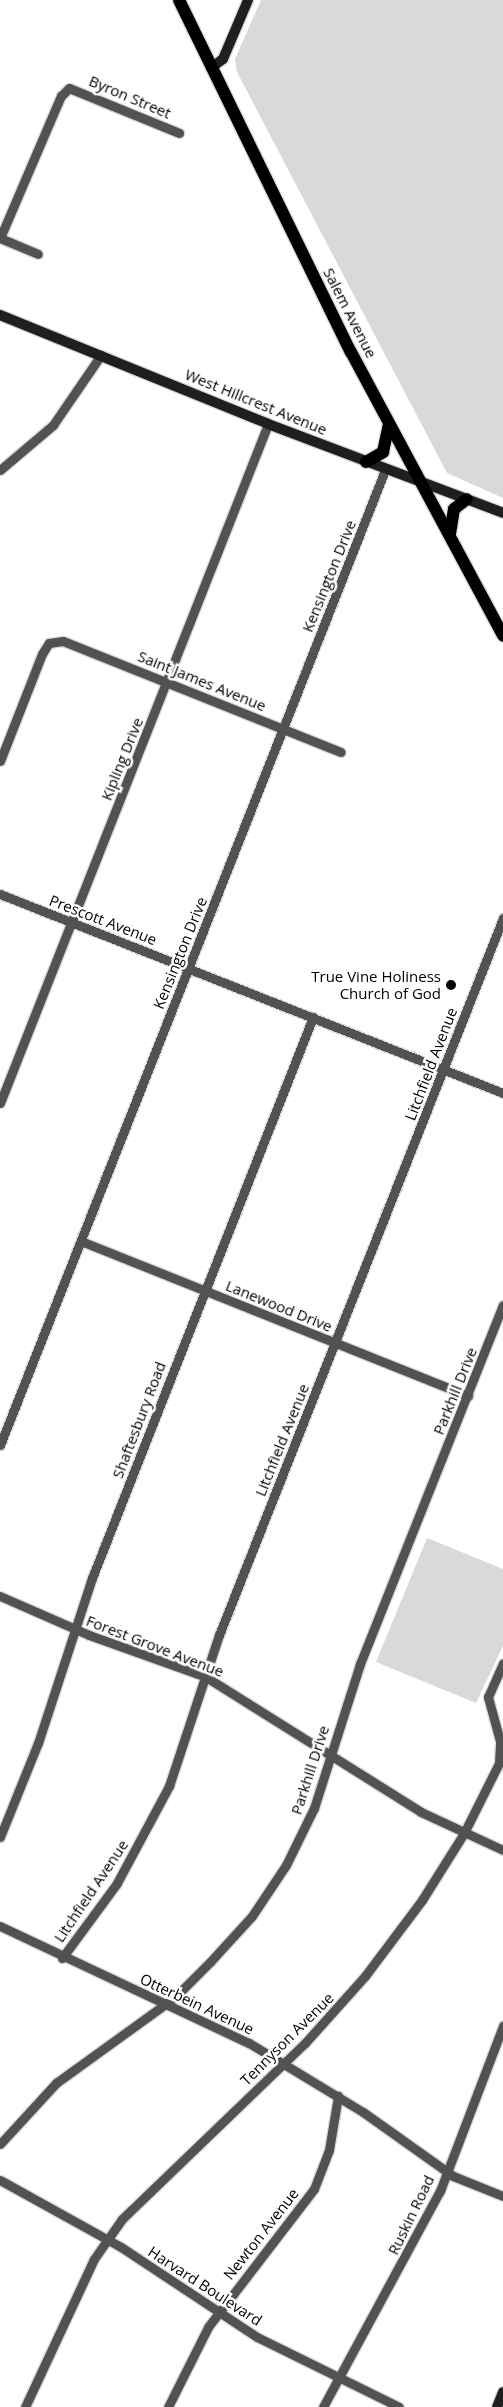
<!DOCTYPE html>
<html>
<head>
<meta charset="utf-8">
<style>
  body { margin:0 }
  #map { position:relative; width:503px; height:2407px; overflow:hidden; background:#fff; font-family:"Open Sans",sans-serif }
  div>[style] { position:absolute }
  .green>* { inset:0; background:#d9d9d9 }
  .roads { filter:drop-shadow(1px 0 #dbdbdb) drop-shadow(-1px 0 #dbdbdb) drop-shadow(0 1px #dbdbdb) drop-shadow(0 -1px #dbdbdb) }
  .street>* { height:9px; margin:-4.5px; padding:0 4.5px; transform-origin:4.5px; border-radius:4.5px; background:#525252 }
  .secondary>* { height:10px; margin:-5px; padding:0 5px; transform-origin:5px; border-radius:5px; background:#1f1f1f }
  .primary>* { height:12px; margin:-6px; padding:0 6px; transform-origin:6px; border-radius:6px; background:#000 }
  .dots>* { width:14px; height:14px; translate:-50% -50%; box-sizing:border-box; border:2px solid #fff; border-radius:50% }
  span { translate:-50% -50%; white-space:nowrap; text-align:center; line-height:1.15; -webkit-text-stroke:5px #fff; paint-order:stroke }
  .street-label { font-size:15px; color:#000 }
  .poi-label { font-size:15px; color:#000 }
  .right { translate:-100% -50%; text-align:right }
</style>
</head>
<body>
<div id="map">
  <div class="green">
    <div style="clip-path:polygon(261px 0,503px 0,503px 498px,447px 473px,237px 72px,235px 59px)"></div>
    <div style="clip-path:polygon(427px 1538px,503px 1569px,503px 1646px,476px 1703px,376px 1662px)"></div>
  </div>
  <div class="roads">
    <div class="street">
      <div style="left:0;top:238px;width:155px;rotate:-66.8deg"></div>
      <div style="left:61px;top:96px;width:11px;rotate:-45deg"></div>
      <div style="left:69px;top:88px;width:119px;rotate:22.2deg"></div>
      <div style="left:0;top:238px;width:41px;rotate:22.8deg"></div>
      <div style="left:0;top:470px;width:70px;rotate:-40.3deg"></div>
      <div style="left:53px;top:425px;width:85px;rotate:-55.6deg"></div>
      <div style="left:0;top:761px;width:115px;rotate:-68.6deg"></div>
      <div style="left:42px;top:654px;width:13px;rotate:-58deg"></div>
      <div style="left:49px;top:643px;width:14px;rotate:-8deg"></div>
      <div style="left:63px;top:641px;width:299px;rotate:21.8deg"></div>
      <div style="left:0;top:894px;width:541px;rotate:21.59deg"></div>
      <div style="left:0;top:1103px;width:730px;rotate:-68.46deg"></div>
      <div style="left:81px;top:1241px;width:417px;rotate:21.8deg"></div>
      <div style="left:0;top:1445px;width:1048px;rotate:-68.45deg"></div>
      <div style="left:0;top:1596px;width:97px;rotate:23.7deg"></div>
      <div style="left:89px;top:1635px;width:124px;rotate:19.7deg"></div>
      <div style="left:206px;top:1677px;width:254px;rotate:32.1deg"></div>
      <div style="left:421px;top:1812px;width:90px;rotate:24.9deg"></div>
      <div style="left:0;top:1837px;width:101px;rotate:-68deg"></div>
      <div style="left:38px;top:1743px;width:174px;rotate:-71.9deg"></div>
      <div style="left:92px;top:1578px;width:603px;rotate:-68.5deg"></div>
      <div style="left:0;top:1926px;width:275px;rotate:25.2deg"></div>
      <div style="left:249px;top:2043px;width:133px;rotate:31.2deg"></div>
      <div style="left:363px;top:2112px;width:110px;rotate:35.4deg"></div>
      <div style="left:453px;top:2176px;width:54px;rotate:21.8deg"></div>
      <div style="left:62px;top:1958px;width:93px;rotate:-53.7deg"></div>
      <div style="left:117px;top:1883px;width:110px;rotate:-61.8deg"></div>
      <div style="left:169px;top:1786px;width:159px;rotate:-71.7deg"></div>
      <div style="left:219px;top:1635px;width:771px;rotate:-68.39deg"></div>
      <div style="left:0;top:2144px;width:83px;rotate:-47.4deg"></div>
      <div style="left:56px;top:2083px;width:145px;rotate:-35.8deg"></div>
      <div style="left:174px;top:1998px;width:51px;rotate:-45deg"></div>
      <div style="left:210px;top:1962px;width:62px;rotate:-47.6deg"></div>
      <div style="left:252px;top:1916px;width:61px;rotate:-56.3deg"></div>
      <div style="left:286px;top:1865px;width:64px;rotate:-63.8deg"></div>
      <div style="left:314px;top:1808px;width:151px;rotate:-72.3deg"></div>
      <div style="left:360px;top:1664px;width:386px;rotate:-68.3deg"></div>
      <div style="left:0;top:2180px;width:138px;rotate:29deg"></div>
      <div style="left:121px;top:2247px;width:163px;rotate:33.5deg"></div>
      <div style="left:257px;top:2337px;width:158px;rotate:26.2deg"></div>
      <div style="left:25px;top:2407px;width:163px;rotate:-65deg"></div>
      <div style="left:94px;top:2259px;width:49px;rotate:-55deg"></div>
      <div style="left:122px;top:2219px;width:254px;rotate:-43.9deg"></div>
      <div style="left:305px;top:2043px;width:90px;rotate:-48.2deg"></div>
      <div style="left:365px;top:1976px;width:95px;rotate:-53.1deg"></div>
      <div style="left:422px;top:1900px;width:79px;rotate:-57.9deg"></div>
      <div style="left:464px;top:1833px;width:78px;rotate:-63.4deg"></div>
      <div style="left:499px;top:1763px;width:22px;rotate:-87deg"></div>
      <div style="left:500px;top:1741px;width:46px;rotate:-105.3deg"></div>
      <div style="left:488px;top:1697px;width:37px;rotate:-66deg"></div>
      <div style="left:168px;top:2407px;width:89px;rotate:-63.4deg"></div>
      <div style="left:208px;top:2327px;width:174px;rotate:-52.5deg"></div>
      <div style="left:314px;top:2189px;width:42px;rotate:-69deg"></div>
      <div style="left:329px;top:2150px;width:55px;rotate:-80.5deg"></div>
      <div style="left:323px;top:2407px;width:246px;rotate:-61.6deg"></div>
      <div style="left:440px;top:2191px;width:177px;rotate:-69.1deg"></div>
    </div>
    <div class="secondary">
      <div style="left:211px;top:68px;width:15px;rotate:-37deg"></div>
      <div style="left:223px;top:59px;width:64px;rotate:-67deg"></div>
      <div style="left:0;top:315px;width:289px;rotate:22.1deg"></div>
      <div style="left:268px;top:424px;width:251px;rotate:20.7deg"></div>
      <div style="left:497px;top:2407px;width:16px;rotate:-68deg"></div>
    </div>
    <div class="primary">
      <div style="left:179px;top:0;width:392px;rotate:64deg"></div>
      <div style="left:351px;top:352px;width:322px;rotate:61.8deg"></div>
      <div style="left:366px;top:462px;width:20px;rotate:-30deg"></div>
      <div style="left:383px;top:452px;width:29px;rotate:-78deg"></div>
      <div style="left:450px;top:534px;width:25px;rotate:-81deg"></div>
      <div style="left:454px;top:509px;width:16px;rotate:-38deg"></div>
    </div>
  </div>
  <div class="dots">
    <div style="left:451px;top:985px;background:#000"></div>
  </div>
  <div class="street-label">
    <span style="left:130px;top:97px;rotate:23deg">Byron Street</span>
    <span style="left:350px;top:313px;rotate:63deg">Salem Avenue</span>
    <span style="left:256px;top:402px;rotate:22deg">West Hillcrest Avenue</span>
    <span style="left:329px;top:576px;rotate:-68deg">Kensington Drive</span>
    <span style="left:202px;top:681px;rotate:22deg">Saint James Avenue</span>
    <span style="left:122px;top:759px;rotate:-68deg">Kipling Drive</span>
    <span style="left:103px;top:920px;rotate:21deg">Prescott Avenue</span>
    <span style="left:180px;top:953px;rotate:-68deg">Kensington Drive</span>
    <span style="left:431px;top:1064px;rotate:-69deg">Litchfield Avenue</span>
    <span style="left:279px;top:1306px;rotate:22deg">Lanewood Drive</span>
    <span style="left:455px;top:1391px;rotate:-68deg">Parkhill Drive</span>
    <span style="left:139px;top:1420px;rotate:-69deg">Shaftesbury Road</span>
    <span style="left:282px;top:1440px;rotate:-68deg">Litchfield Avenue</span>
    <span style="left:155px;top:1646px;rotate:21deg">Forest Grove Avenue</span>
    <span style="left:310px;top:1770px;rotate:-72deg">Parkhill Drive</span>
    <span style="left:91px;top:1891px;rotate:-56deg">Litchfield Avenue</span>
    <span style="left:197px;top:2004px;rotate:25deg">Otterbein Avenue</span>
    <span style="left:287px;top:2039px;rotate:-45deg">Tennyson Avenue</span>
    <span style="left:411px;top:2215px;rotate:-64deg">Ruskin Road</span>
    <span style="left:261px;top:2234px;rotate:-52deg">Newton Avenue</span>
    <span style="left:205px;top:2286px;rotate:33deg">Harvard Boulevard</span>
  </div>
  <div class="poi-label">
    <span class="right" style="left:441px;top:985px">True Vine Holiness<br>Church of God</span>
  </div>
</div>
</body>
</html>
